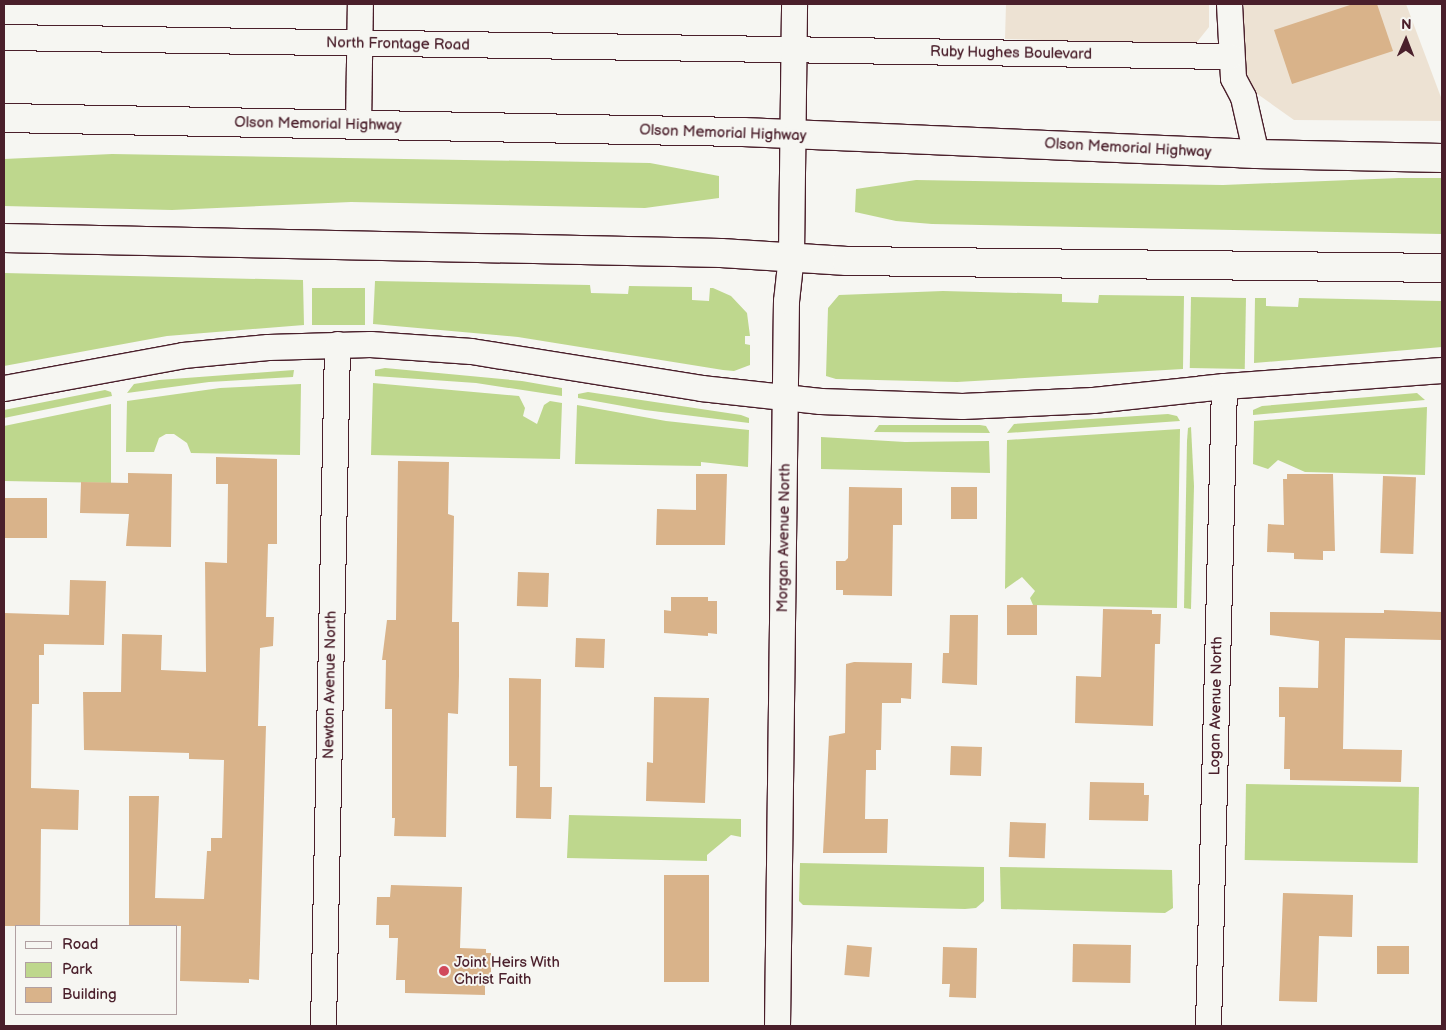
<!DOCTYPE html>
<html>
<head>
<meta charset="utf-8">
<style>
  body { margin:0 }
  #map { position:relative; width:1446px; height:1030px; overflow:hidden; background:#f6f6f2; font-family:"Balsamiq Sans",sans-serif }
  div>[style] { position:absolute }
  .built>* { inset:0; background:#ede2d3 }
  .green>* { inset:0; background:#bed78d; transform-origin:0 0 }
  .building>* { inset:0; background:#d9b38a; transform-origin:0 0 }
  .roads { filter:drop-shadow(1px 0 #4a1f2b) drop-shadow(-1px 0 #4a1f2b) drop-shadow(0 1px #4a1f2b) drop-shadow(0 -1px #4a1f2b) }
  .minor>* { height:25px; margin:-12.5px; padding:0 12.5px; transform-origin:12.5px; border-radius:12.5px; background:#f6f6f2 }
  .primary>* { height:28px; margin:-14px; padding:0 14px; transform-origin:14px; border-radius:14px; background:#f6f6f2 }
  .dots>* { width:14px; height:14px; translate:-50% -50%; box-sizing:border-box; border:2px solid #f6f6f2; border-radius:50% }
  span { translate:-50% -50%; white-space:nowrap; text-align:center; line-height:1.15; -webkit-text-stroke:4px #f6f6f2; paint-order:stroke }
  .street-label { font-size:15px; color:#4a1f2b }
  .poi-label { font-size:15px; color:#4a1f2b }
  .left { translate:0 -50%; text-align:left }
  .frame { position:absolute; inset:0; border:5px solid #4a1f2b; pointer-events:none }
  .legend { position:absolute; left:15px; top:925px; width:162px; height:90px; box-sizing:border-box; background:#f6f6f2; border:1px solid #b1a0a2; margin:0; padding:6px 9px; list-style:none; font-size:15px; color:#4a1f2b }
  .legend li { display:flex; align-items:center; gap:10px; height:25px }
  .legend b { width:25px; border:1px solid #b1a0a2 }
  .north { position:absolute; left:1381px; top:15px; width:50px; height:50px; -webkit-text-stroke:4px #f6f6f2; paint-order:stroke; rotate:1deg; font-size:14px; font-weight:700; line-height:20px; text-align:center; color:#4a1f2b }
  .north::after { content:''; display:block; margin:auto; width:18px; height:22px; background:#4a1f2b; clip-path:polygon(50% 0,100% 100%,50% 72%,0 100%) }
</style>
</head>
<body>
<div id="map">
  <div class="built">
    <div style="clip-path:polygon(1006px 4px,1209px 4px,1209px 27px,1197px 42px,1183px 44px,1005px 39px)"></div>
    <div style="clip-path:polygon(1244px 4px,1406px 4px,1442px 100px,1442px 121px,1294px 120px,1256px 93px,1247px 74px,1242px 49px)"></div>
  </div>
  <div class="green">
    <div style="clip-path:polygon(112px 154px,650px 163px,719px 176px,719px 198px,645px 208px,351px 202px,172px 210px,4px 206px,4px 159px)"></div>
    <div style="clip-path:polygon(1399px 178px,1442px 178px,1442px 234px,932px 224px,896px 221px,855px 212px,856px 189px,916px 180px,1223px 185px)"></div>
    <div style="clip-path:polygon(4px 273px,303px 280px,304px 325px,167px 336px,4px 366px)"></div>
    <div style="clip-path:polygon(375px 281px,590px 285px,591px 293px,628px 294px,629px 286px,692px 287px,692px 300px,709px 301px,710px 288px,713px 288px,731px 296px,747px 313px,750px 336px,745px 336px,745px 344px,750px 345px,750px 365px,734px 371px,723px 370px,518px 337px,373px 324px)"></div>
    <div style="left:312px;top:288px;width:53px;height:37px"></div>
    <div style="clip-path:polygon(943px 291px,1062px 294px,1062px 302px,1098px 303px,1099px 295px,1184px 296px,1183px 369px,957px 382px,836px 379px,826px 376px,828px 308px,839px 295px)"></div>
    <div style="left:1191px;top:297px;width:55px;height:71px;rotate:1deg"></div>
    <div style="clip-path:polygon(1255px 298px,1266px 298px,1266px 306px,1298px 307px,1299px 298px,1442px 301px,1442px 347px,1254px 363px)"></div>
    <div style="clip-path:polygon(385px 368px,522px 381px,562px 388px,562px 396px,476px 383px,375px 376px,375px 370px)"></div>
    <div style="clip-path:polygon(294px 370px,293px 377px,209px 382px,127px 393px,134px 384px,159px 380px)"></div>
    <div style="clip-path:polygon(373px 383px,519px 396px,525px 408px,523px 416px,537px 424px,544px 405px,550px 401px,562px 403px,560px 459px,371px 455px)"></div>
    <div style="clip-path:polygon(301px 384px,300px 455px,191px 453px,187px 443px,174px 434px,166px 434px,159px 438px,154px 452px,126px 452px,127px 401px,220px 388px)"></div>
    <div style="clip-path:polygon(105px 390px,111px 392px,112px 396px,4px 418px,4px 410px)"></div>
    <div style="clip-path:polygon(588px 392px,741px 415px,749px 418px,749px 423px,645px 410px,578px 398px,578px 394px)"></div>
    <div style="clip-path:polygon(1417px 393px,1425px 400px,1253px 415px,1253px 410px,1262px 406px)"></div>
    <div style="clip-path:polygon(111px 404px,111px 483px,4px 481px,4px 426px)"></div>
    <div style="clip-path:polygon(577px 405px,666px 421px,749px 430px,748px 467px,701px 462px,701px 466px,575px 464px)"></div>
    <div style="clip-path:polygon(1427px 407px,1425px 475px,1305px 472px,1278px 460px,1268px 469px,1253px 464px,1254px 421px)"></div>
    <div style="clip-path:polygon(1168px 414px,1177px 416px,1180px 421px,1007px 433px,1014px 424px)"></div>
    <div style="clip-path:polygon(879px 425px,980px 425px,986px 426px,990px 433px,874px 432px)"></div>
    <div style="clip-path:polygon(1191px 427px,1194px 486px,1191px 609px,1184px 608px,1187px 441px,1188px 428px)"></div>
    <div style="clip-path:polygon(1180px 429px,1177px 608px,1033px 605px,1030px 598px,1035px 591px,1022px 577px,1005px 589px,1007px 440px)"></div>
    <div style="clip-path:polygon(821px 437px,905px 442px,989px 441px,990px 473px,821px 469px)"></div>
    <div style="left:1246px;top:784px;width:173px;height:76px;rotate:1deg"></div>
    <div style="clip-path:polygon(569px 815px,741px 819px,741px 837px,731px 835px,707px 855px,707px 861px,567px 858px)"></div>
    <div style="clip-path:polygon(800px 863px,984px 867px,984px 901px,976px 908px,965px 909px,803px 905px,799px 901px)"></div>
    <div style="clip-path:polygon(1000px 867px,1172px 870px,1173px 908px,1165px 913px,1001px 909px)"></div>
  </div>
  <div class="building">
    <div style="clip-path:polygon(1353px 4px,1377px 4px,1393px 51px,1292px 84px,1274px 30px)"></div>
    <div style="clip-path:polygon(216px 457px,277px 459px,277px 544px,268px 544px,266px 617px,274px 617px,273px 646px,260px 648px,258px 726px,266px 726px,259px 980px,249px 979px,249px 983px,180px 981px,181px 926px,129px 926px,129px 796px,159px 796px,155px 898px,204px 899px,207px 851px,211px 851px,211px 838px,222px 838px,224px 760px,189px 759px,189px 753px,84px 750px,83px 692px,121px 692px,122px 634px,162px 635px,161px 670px,206px 672px,205px 562px,227px 563px,228px 484px,216px 484px)"></div>
    <div style="clip-path:polygon(398px 461px,449px 462px,448px 514px,454px 516px,452px 622px,459px 622px,459px 676px,458px 714px,448px 713px,446px 837px,394px 836px,395px 818px,392px 818px,392px 709px,385px 709px,386px 660px,382px 660px,387px 620px,396px 620px)"></div>
    <div style="clip-path:polygon(128px 473px,172px 474px,171px 547px,126px 546px,129px 514px,80px 513px,81px 482px,128px 483px)"></div>
    <div style="clip-path:polygon(696px 474px,727px 474px,725px 545px,656px 545px,657px 509px,696px 510px)"></div>
    <div style="clip-path:polygon(1287px 474px,1333px 474px,1335px 551px,1323px 551px,1323px 560px,1294px 559px,1294px 553px,1267px 552px,1268px 524px,1284px 525px,1283px 479px,1287px 479px)"></div>
    <div style="left:1383px;top:476px;width:33px;height:77px;rotate:2deg"></div>
    <div style="clip-path:polygon(849px 487px,902px 488px,902px 525px,893px 525px,892px 596px,843px 595px,843px 590px,836px 590px,836px 561px,845px 561px,848px 558px)"></div>
    <div style="left:951px;top:487px;width:26px;height:32px"></div>
    <div style="left:4px;top:498px;width:43px;height:40px"></div>
    <div style="left:518px;top:572px;width:31px;height:34px;rotate:2deg"></div>
    <div style="clip-path:polygon(70px 580px,106px 581px,104px 645px,44px 644px,44px 655px,39px 655px,39px 704px,32px 704px,31px 788px,79px 790px,78px 830px,41px 829px,40px 926px,4px 926px,4px 613px,69px 615px)"></div>
    <div style="clip-path:polygon(671px 597px,708px 597px,708px 601px,717px 601px,717px 634px,708px 633px,708px 636px,664px 633px,664px 610px,671px 611px)"></div>
    <div style="left:1007px;top:605px;width:30px;height:30px"></div>
    <div style="clip-path:polygon(1103px 609px,1152px 610px,1152px 614px,1161px 614px,1160px 644px,1155px 644px,1153px 726px,1075px 723px,1076px 676px,1101px 677px)"></div>
    <div style="clip-path:polygon(1384px 610px,1442px 612px,1442px 640px,1345px 638px,1343px 749px,1402px 750px,1401px 782px,1290px 780px,1290px 769px,1284px 769px,1285px 717px,1279px 717px,1279px 687px,1318px 688px,1319px 641px,1270px 635px,1270px 612px,1384px 613px)"></div>
    <div style="clip-path:polygon(950px 615px,978px 615px,977px 685px,942px 683px,943px 653px,949px 653px)"></div>
    <div style="left:576px;top:638px;width:29px;height:29px;rotate:2deg"></div>
    <div style="clip-path:polygon(854px 662px,912px 663px,911px 699px,901px 698px,901px 703px,882px 703px,881px 750px,876px 750px,876px 770px,866px 770px,865px 819px,888px 819px,887px 853px,823px 853px,829px 736px,845px 733px,846px 664px)"></div>
    <div style="clip-path:polygon(509px 678px,541px 679px,540px 787px,552px 787px,551px 819px,516px 818px,517px 766px,509px 766px)"></div>
    <div style="clip-path:polygon(654px 697px,709px 698px,705px 803px,646px 801px,647px 762px,653px 763px)"></div>
    <div style="left:951px;top:746px;width:31px;height:29px;rotate:2deg"></div>
    <div style="clip-path:polygon(1090px 782px,1144px 783px,1144px 795px,1149px 795px,1148px 821px,1089px 820px)"></div>
    <div style="left:1010px;top:822px;width:36px;height:35px;rotate:2deg"></div>
    <div style="left:664px;top:875px;width:45px;height:107px"></div>
    <div style="clip-path:polygon(391px 885px,462px 887px,460px 948px,486px 949px,486px 953px,491px 953px,491px 979px,485px 985px,485px 995px,405px 993px,405px 980px,396px 980px,398px 938px,389px 938px,389px 925px,376px 925px,377px 897px,390px 897px)"></div>
    <div style="clip-path:polygon(1283px 893px,1353px 895px,1352px 937px,1319px 936px,1317px 1002px,1279px 1001px)"></div>
    <div style="left:1073px;top:944px;width:58px;height:38px;rotate:1deg"></div>
    <div style="left:847px;top:945px;width:25px;height:30px;rotate:5deg"></div>
    <div style="left:1377px;top:946px;width:32px;height:28px"></div>
    <div style="clip-path:polygon(943px 947px,977px 948px,976px 998px,949px 997px,950px 984px,942px 984px)"></div>
  </div>
  <div class="roads">
    <div class="minor">
      <div style="left:1229px;top:4px;width:74px;rotate:86.9deg"></div>
      <div style="left:1233px;top:78px;width:21px;rotate:62deg"></div>
      <div style="left:1243px;top:97px;width:58px;rotate:77.2deg"></div>
      <div style="left:4px;top:37px;width:1226px;rotate:0.89deg"></div>
      <div style="left:358px;top:125px;width:121px;rotate:-89.1deg"></div>
      <div style="left:4px;top:388px;width:182px;rotate:-10.4deg"></div>
      <div style="left:183px;top:355px;width:85px;rotate:-5.4deg"></div>
      <div style="left:268px;top:347px;width:102px;rotate:-1.7deg"></div>
      <div style="left:370px;top:344px;width:101px;rotate:4deg"></div>
      <div style="left:471px;top:351px;width:233px;rotate:9.1deg"></div>
      <div style="left:701px;top:388px;width:120px;rotate:6.2deg"></div>
      <div style="left:820px;top:401px;width:142px;rotate:2deg"></div>
      <div style="left:962px;top:406px;width:131px;rotate:-2.6deg"></div>
      <div style="left:1093px;top:400px;width:132px;rotate:-6.1deg"></div>
      <div style="left:1224px;top:386px;width:219px;rotate:-4.2deg"></div>
      <div style="left:323px;top:1026px;width:682px;rotate:-88.82deg"></div>
      <div style="left:777px;top:1026px;width:725px;rotate:-89.29deg"></div>
      <div style="left:786px;top:301px;width:46px;rotate:-83.8deg"></div>
      <div style="left:791px;top:255px;width:251px;rotate:-89.3deg"></div>
      <div style="left:1208px;top:1026px;width:640px;rotate:-88.57deg"></div>
    </div>
    <div class="primary">
      <div style="left:4px;top:118px;width:739px;rotate:1.09deg"></div>
      <div style="left:743px;top:132px;width:513px;rotate:2.46deg"></div>
      <div style="left:1256px;top:154px;width:186px;rotate:1.2deg"></div>
      <div style="left:4px;top:238px;width:717px;rotate:1.2deg"></div>
      <div style="left:721px;top:253px;width:126px;rotate:3.6deg"></div>
      <div style="left:847px;top:261px;width:595px;rotate:0.67deg"></div>
    </div>
  </div>
  <div class="dots">
    <div style="left:444px;top:971px;background:#d1495b"></div>
  </div>
  <div class="street-label">
    <span style="left:398px;top:44px;rotate:1deg">North Frontage Road</span>
    <span style="left:1011px;top:53px;rotate:1deg">Ruby Hughes Boulevard</span>
    <span style="left:318px;top:124px;rotate:1deg">Olson Memorial Highway</span>
    <span style="left:723px;top:133px;rotate:2deg">Olson Memorial Highway</span>
    <span style="left:1128px;top:148px;rotate:3deg">Olson Memorial Highway</span>
    <span style="left:784px;top:538px;rotate:-89deg">Morgan Avenue North</span>
    <span style="left:330px;top:685px;rotate:-89deg">Newton Avenue North</span>
    <span style="left:1216px;top:706px;rotate:-89deg">Logan Avenue North</span>
  </div>
  <div class="poi-label">
    <span class="left" style="left:454px;top:971px">Joint Heirs With<br>Christ Faith</span>
  </div>
  <div class="frame"></div>
  <ul class="legend">
  <li><b style="height:6px;background:#f6f6f2"></b>Road</li>
  <li><b style="height:14px;background:#bed78d"></b>Park</li>
  <li><b style="height:14px;background:#d9b38a"></b>Building</li>
  </ul>
  <div class="north">N</div>
</div>
</body>
</html>
